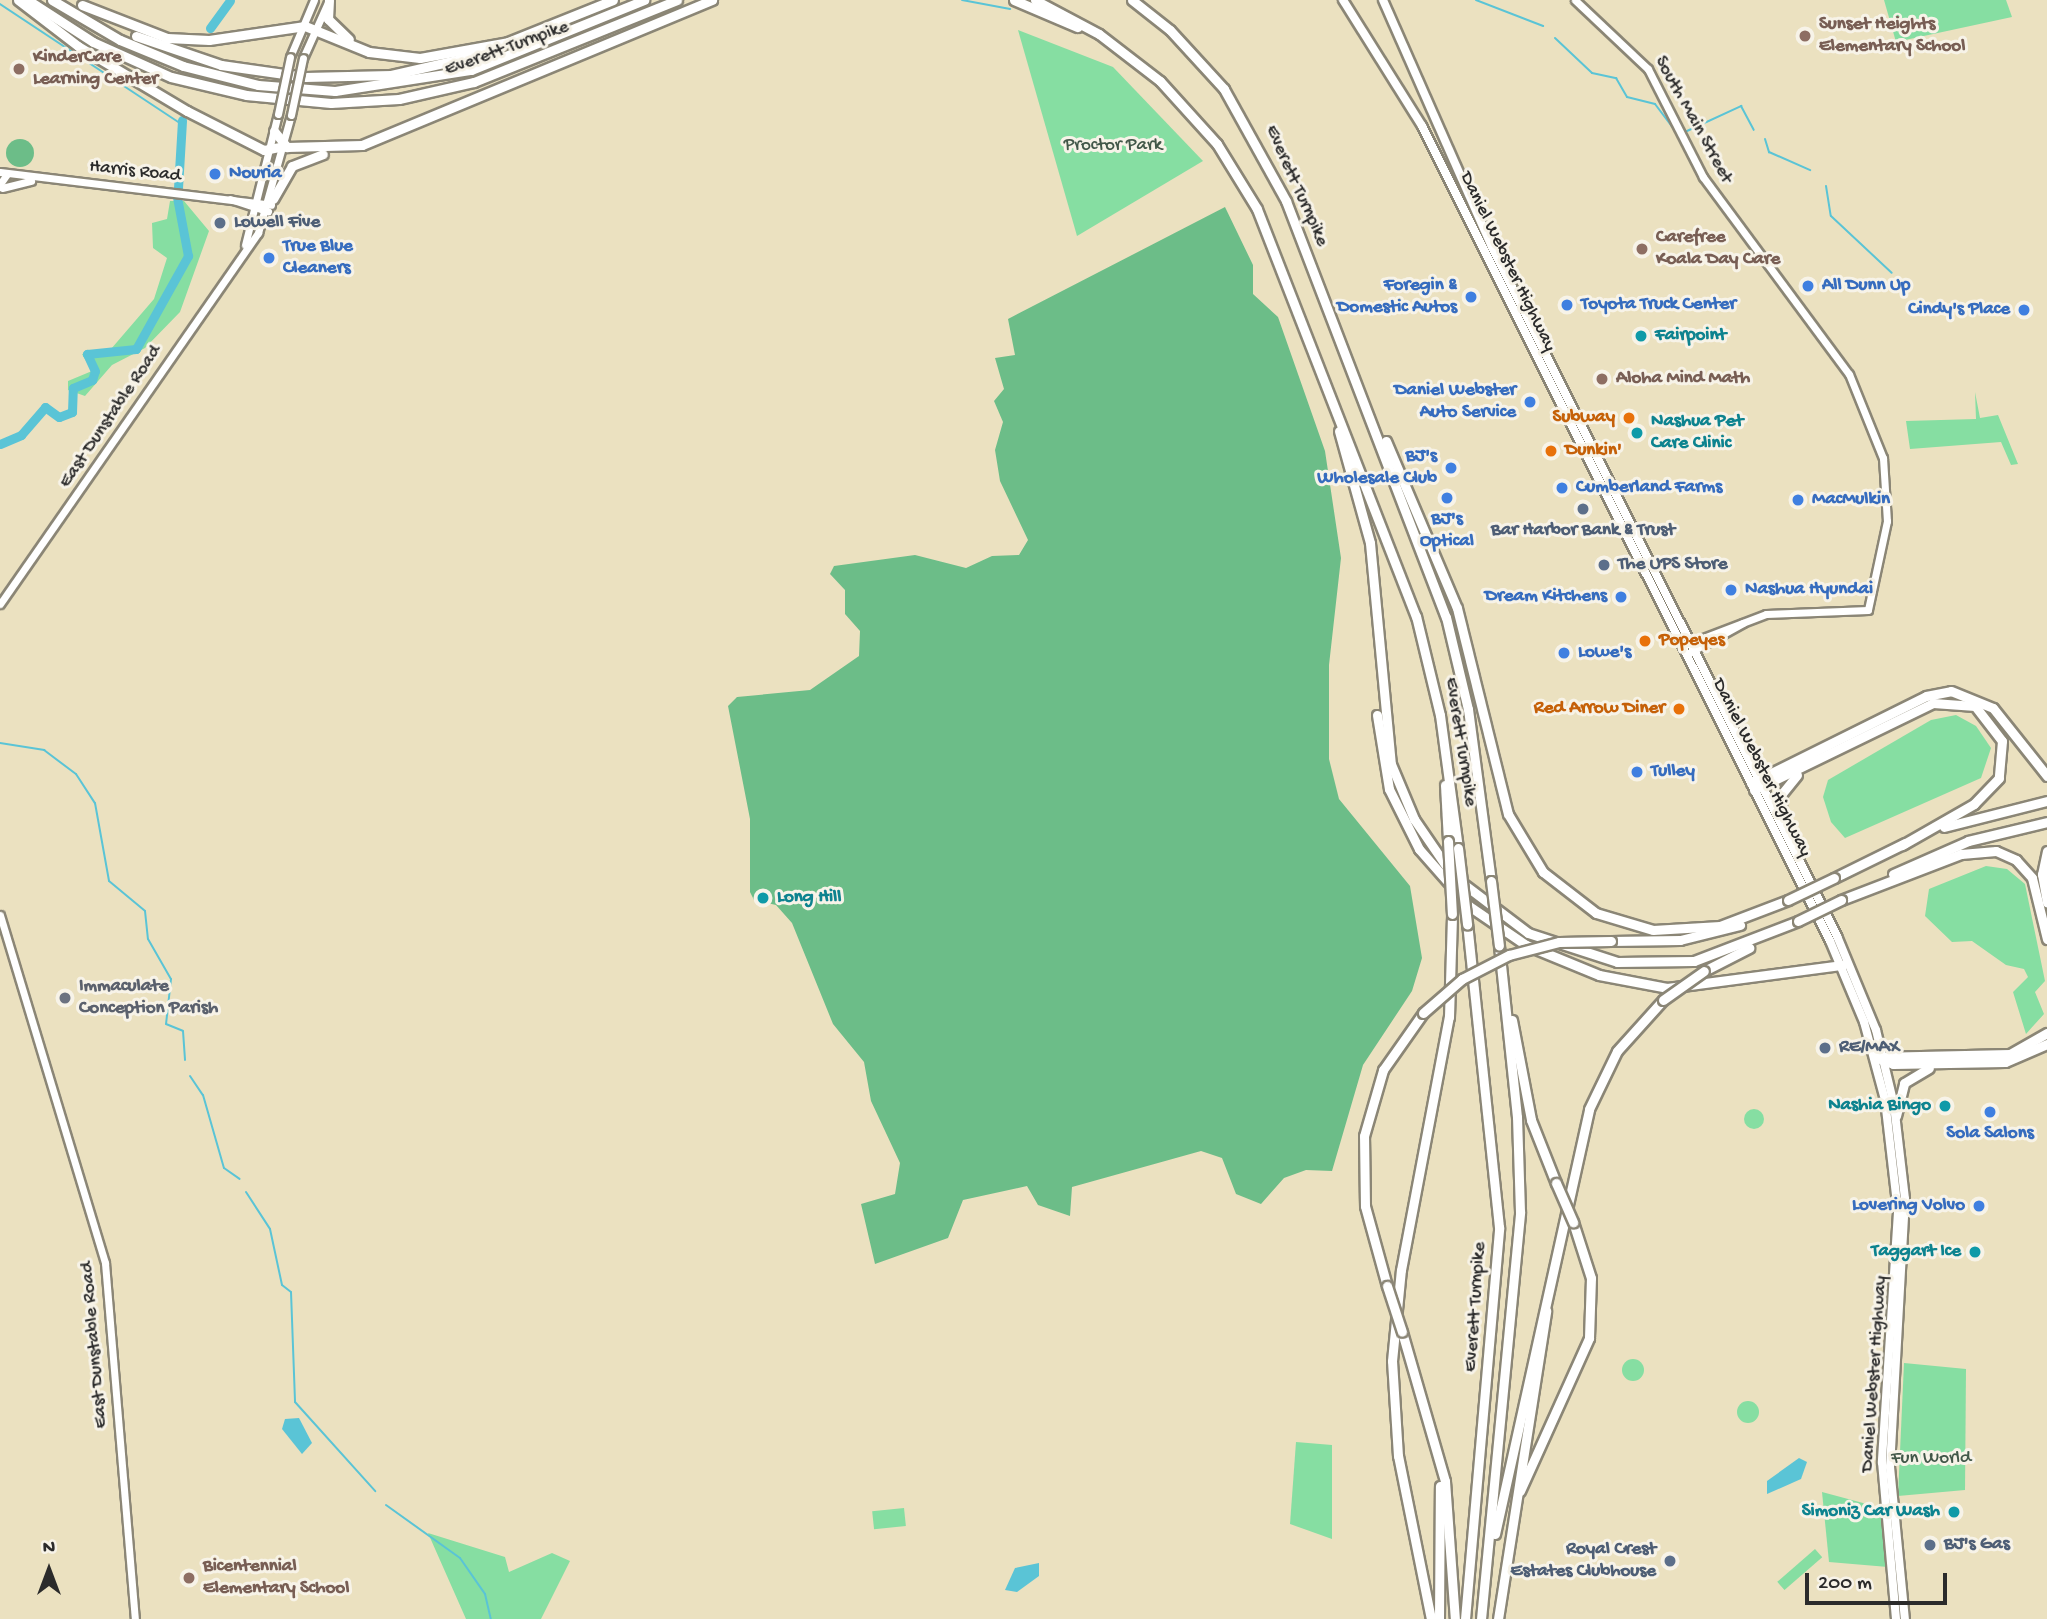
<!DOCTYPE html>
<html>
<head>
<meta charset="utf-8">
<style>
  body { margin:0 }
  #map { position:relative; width:2047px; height:1619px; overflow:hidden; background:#ebe1c0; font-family:"Gochi Hand",sans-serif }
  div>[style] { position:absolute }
  .green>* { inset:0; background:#86dea2; transform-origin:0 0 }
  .round { border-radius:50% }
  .forest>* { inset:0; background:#6cbd88 }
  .water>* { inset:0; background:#5ac4d6 }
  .stream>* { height:2px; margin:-1px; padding:0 1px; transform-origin:1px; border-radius:1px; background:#5ac4d6 }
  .river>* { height:9px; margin:-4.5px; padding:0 4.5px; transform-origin:4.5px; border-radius:4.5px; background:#5ac4d6 }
  .roads { filter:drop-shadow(2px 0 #8b8676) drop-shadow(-2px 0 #8b8676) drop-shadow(0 2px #8b8676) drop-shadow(0 -2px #8b8676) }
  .secondary>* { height:7px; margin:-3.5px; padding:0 3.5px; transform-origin:3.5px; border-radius:3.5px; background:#fff }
  .primary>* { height:8px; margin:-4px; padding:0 4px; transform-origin:4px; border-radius:4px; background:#fff }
  .highway>* { height:9px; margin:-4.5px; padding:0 4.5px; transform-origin:4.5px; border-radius:4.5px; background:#fff }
  .bridges { filter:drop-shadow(2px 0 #8b8676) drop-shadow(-2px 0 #8b8676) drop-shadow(0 2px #8b8676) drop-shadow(0 -2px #8b8676) }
  .secondary-bridge>* { height:7px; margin:-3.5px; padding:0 3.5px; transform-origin:3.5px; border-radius:3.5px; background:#fff }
  .highway-bridge>* { height:9px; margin:-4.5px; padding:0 4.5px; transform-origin:4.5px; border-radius:4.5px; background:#fff }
  .dots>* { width:19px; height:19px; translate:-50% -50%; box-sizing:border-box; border:4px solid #f7f3e8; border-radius:50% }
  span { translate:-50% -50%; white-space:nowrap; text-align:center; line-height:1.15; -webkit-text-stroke:6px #f7f3e8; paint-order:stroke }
  .education-label { font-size:19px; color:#785e54; font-weight:700 }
  .left { translate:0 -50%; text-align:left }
  .street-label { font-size:19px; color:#2b2b2b }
  .park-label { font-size:19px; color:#425849 }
  .shop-label { font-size:19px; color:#366cbe; font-weight:700 }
  .right { translate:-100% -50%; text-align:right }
  .service-label { font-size:19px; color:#4e5e75; font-weight:700 }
  .culture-label { font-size:19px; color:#0d838f; font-weight:700 }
  .food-label { font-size:19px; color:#c56008; font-weight:700 }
  .worship-label { font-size:19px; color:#5b616d; font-weight:700 }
  .north { position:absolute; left:14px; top:1535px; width:70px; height:70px; -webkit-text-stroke:5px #f7f3e8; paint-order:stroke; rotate:0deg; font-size:19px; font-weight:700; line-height:28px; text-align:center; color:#2b2b2b }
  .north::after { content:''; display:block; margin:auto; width:24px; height:32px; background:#2b2b2b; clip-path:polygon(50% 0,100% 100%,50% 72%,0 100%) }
  .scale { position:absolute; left:1805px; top:1573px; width:142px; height:32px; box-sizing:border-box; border:4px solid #2b2b2b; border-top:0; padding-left:9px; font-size:21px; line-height:24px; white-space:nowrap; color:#2b2b2b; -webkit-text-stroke:5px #f7f3e8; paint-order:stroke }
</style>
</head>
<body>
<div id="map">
  <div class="green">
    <div style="clip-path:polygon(1884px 0,2006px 0,2012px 17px,1896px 42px)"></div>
    <div style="clip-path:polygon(1018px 30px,1113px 67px,1203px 161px,1077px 236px)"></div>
    <div style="clip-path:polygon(170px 201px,184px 201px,209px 231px,180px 312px,145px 348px,112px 365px,85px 396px,68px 390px,68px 381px,92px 371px,82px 354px,111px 349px,154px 299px,167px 258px,153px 248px,152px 223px,167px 219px)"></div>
    <div style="clip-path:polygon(1975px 392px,1980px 418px,1998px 415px,2018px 464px,2011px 465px,2001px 442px,1910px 449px,1906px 421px,1976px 419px)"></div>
    <div style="clip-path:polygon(1956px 715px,1976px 726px,1991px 748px,1981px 778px,1845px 838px,1831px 822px,1823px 797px,1828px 780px,1931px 720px)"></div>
    <div style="clip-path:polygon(1986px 866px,2007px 869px,2025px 884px,2045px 981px,2035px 992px,2044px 1014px,2026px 1034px,2013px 992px,2028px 977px,2024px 969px,2006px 965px,1972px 941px,1952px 942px,1925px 916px,1929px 889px)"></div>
    <div class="round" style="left:1744px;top:1109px;width:20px;height:20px"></div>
    <div class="round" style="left:1622px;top:1359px;width:22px;height:22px"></div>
    <div style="clip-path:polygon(1904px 1363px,1966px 1369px,1965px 1490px,1898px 1496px)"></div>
    <div class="round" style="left:1737px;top:1401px;width:22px;height:22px"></div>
    <div style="clip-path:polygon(1296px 1442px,1332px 1445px,1332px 1539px,1290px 1524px)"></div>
    <div style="clip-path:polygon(1822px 1492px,1863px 1503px,1884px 1518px,1888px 1567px,1829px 1562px)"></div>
    <div style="left:904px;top:1508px;width:18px;height:32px;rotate:84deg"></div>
    <div style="clip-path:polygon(428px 1533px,505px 1557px,509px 1572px,552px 1553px,570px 1561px,541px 1619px,466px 1619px)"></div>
    <div style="left:1815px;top:1549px;width:11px;height:50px;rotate:49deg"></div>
  </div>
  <div class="forest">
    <div class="round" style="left:6px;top:139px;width:28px;height:28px"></div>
    <div style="clip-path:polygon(1225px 207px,1253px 265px,1253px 294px,1278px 317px,1325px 451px,1341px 558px,1329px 665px,1329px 759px,1339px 799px,1410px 886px,1422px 958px,1412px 991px,1363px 1065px,1332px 1171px,1306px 1170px,1284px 1178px,1261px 1204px,1236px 1194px,1222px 1158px,1201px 1151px,1072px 1187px,1070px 1216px,1038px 1205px,1027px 1186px,963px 1200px,948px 1238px,875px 1264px,861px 1204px,895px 1194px,900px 1163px,871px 1101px,864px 1062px,833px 1024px,792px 923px,776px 905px,754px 900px,750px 892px,750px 819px,728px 706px,737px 697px,810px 690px,859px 656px,860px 631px,845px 614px,845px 590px,830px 574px,834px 566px,915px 555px,966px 568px,992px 556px,1019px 555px,1028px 540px,1000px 481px,995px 450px,1003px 422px,994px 401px,1004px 389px,995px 358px,1015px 355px,1008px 319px)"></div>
  </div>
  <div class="water">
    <div style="clip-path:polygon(299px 1418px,312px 1443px,302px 1454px,282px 1429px,285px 1419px)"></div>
    <div style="clip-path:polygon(1799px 1458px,1807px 1462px,1801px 1479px,1767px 1494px,1767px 1481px)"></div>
    <div style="clip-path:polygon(1039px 1563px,1039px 1576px,1017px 1592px,1005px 1590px,1015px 1568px)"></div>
  </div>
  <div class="stream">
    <div style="left:962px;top:0;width:49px;rotate:10.6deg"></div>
    <div style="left:1476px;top:0;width:72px;rotate:21.2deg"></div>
    <div style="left:0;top:4px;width:216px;rotate:33.5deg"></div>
    <div style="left:1555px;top:38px;width:51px;rotate:43.4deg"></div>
    <div style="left:1592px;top:73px;width:25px;rotate:12deg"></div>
    <div style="left:1616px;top:78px;width:22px;rotate:60deg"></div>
    <div style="left:1627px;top:97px;width:29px;rotate:14deg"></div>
    <div style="left:1655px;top:104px;width:30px;rotate:53deg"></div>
    <div style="left:1687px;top:131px;width:60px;rotate:-24.8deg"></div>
    <div style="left:1741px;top:106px;width:27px;rotate:62deg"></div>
    <div style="left:1765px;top:139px;width:14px;rotate:73deg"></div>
    <div style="left:1769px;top:152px;width:45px;rotate:23.7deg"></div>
    <div style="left:1826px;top:186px;width:30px;rotate:81deg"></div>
    <div style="left:1831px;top:216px;width:83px;rotate:43.1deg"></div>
    <div style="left:0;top:743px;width:45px;rotate:9deg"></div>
    <div style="left:44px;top:750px;width:40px;rotate:37deg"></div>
    <div style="left:76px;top:774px;width:35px;rotate:57deg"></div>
    <div style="left:95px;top:803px;width:79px;rotate:79.8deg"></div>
    <div style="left:109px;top:881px;width:47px;rotate:39.8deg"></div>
    <div style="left:145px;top:911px;width:28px;rotate:84deg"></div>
    <div style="left:148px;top:939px;width:46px;rotate:60.1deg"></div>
    <div style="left:171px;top:979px;width:45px;rotate:96.3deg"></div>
    <div style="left:166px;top:1024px;width:18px;rotate:22deg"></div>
    <div style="left:183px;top:1031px;width:29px;rotate:86deg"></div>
    <div style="left:190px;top:1076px;width:23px;rotate:56deg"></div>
    <div style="left:203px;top:1095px;width:76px;rotate:74deg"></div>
    <div style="left:224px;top:1168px;width:19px;rotate:35deg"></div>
    <div style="left:246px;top:1192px;width:44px;rotate:57deg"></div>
    <div style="left:270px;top:1229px;width:57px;rotate:77.9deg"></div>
    <div style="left:282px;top:1285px;width:11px;rotate:38deg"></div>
    <div style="left:291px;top:1292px;width:110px;rotate:87.9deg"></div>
    <div style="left:295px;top:1402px;width:120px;rotate:48deg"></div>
    <div style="left:386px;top:1505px;width:91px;rotate:35.6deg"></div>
    <div style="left:460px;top:1558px;width:44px;rotate:55.2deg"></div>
    <div style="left:485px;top:1594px;width:26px;rotate:77deg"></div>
  </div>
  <div class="river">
    <div style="left:210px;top:28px;width:34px;rotate:-54deg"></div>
    <div style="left:178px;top:188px;width:68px;rotate:-86.6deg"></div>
    <div style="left:0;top:444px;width:23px;rotate:-23deg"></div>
    <div style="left:21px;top:435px;width:37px;rotate:-49deg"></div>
    <div style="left:45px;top:407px;width:17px;rotate:36deg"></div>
    <div style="left:59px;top:417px;width:14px;rotate:-21deg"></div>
    <div style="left:72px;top:412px;width:24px;rotate:-88deg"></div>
    <div style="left:73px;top:388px;width:21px;rotate:-23deg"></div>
    <div style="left:92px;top:380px;width:9px;rotate:-72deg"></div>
    <div style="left:95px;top:371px;width:19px;rotate:-115deg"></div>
    <div style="left:87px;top:354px;width:49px;rotate:-5.8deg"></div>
    <div style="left:136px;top:349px;width:107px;rotate:-60.8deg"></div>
    <div style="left:188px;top:256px;width:60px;rotate:-100.6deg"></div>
  </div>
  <div class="roads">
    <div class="secondary">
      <div style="left:1575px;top:0;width:100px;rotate:43.4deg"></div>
      <div style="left:1648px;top:69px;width:121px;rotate:63deg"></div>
      <div style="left:1703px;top:177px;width:245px;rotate:53.5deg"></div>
      <div style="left:1849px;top:374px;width:91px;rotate:68deg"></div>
      <div style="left:1883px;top:458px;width:63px;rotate:86.4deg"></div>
      <div style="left:1887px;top:521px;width:91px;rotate:102.1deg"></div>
      <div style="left:1868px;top:610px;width:102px;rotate:177.8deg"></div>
      <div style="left:1766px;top:614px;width:87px;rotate:159.1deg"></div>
      <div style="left:290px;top:57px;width:62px;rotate:-67.2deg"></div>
      <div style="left:303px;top:58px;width:64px;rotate:-65.9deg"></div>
      <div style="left:0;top:172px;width:273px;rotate:6.9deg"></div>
      <div style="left:0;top:184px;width:12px;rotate:-55deg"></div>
      <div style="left:2px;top:188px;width:30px;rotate:-14deg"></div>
      <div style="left:230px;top:199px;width:40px;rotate:18deg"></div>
      <div style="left:245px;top:245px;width:135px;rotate:-75.9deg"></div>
      <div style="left:0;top:604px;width:452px;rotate:-55.2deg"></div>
      <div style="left:258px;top:233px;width:123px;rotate:-74.4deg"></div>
      <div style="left:1689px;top:653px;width:62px;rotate:-29.1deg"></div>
      <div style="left:0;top:915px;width:363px;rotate:73.2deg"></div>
      <div style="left:105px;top:1263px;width:357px;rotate:85.2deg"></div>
    </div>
    <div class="primary">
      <div style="left:1343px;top:0;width:149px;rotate:57.9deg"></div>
      <div style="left:1422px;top:126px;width:911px;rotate:63.41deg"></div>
      <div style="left:1830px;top:941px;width:88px;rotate:67.2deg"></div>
      <div style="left:1864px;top:1022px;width:81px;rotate:74.9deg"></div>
      <div style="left:1885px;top:1100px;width:113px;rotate:83.4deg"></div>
      <div style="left:1898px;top:1212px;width:251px;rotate:93.7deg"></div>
      <div style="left:1882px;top:1462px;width:158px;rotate:84.9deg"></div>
      <div style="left:1383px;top:0;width:270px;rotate:66.2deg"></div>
      <div style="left:1492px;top:247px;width:771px;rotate:63.4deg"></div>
      <div style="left:1837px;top:936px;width:102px;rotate:67.5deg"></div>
      <div style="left:1876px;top:1030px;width:77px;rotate:76.5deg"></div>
      <div style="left:1894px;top:1105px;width:95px;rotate:83.3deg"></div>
      <div style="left:1905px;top:1199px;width:268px;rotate:93.2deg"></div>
      <div style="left:1890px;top:1467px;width:153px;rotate:84.4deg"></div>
    </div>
    <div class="highway">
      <div style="left:18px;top:0;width:76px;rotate:37.5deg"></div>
      <div style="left:78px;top:46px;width:127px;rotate:30.8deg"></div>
      <div style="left:187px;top:111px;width:86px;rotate:26.9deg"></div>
      <div style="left:264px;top:150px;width:20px;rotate:-11deg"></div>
      <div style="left:28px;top:0;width:77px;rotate:32.9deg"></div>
      <div style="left:93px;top:42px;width:85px;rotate:24.2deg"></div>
      <div style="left:171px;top:77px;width:77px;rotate:13.5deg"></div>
      <div style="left:246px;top:95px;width:85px;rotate:5.4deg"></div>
      <div style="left:331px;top:103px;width:68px;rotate:-3.4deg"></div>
      <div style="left:399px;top:99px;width:77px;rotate:-12.8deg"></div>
      <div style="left:474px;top:82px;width:219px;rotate:-22deg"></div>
      <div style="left:52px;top:0;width:79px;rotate:30.5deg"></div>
      <div style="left:120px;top:40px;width:68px;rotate:22.4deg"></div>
      <div style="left:183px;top:66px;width:77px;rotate:14.2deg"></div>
      <div style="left:258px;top:85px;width:77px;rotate:4.5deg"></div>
      <div style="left:335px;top:91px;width:138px;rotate:-8.8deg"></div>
      <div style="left:471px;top:70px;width:187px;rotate:-22deg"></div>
      <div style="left:329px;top:0;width:19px;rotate:93deg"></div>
      <div style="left:328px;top:19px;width:29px;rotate:44deg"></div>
      <div style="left:1014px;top:0;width:69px;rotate:23.2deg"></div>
      <div style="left:1035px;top:0;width:72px;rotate:28deg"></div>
      <div style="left:1099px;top:34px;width:77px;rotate:37.6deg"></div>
      <div style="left:1160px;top:81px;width:85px;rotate:47.9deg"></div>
      <div style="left:1217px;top:144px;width:76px;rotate:58.4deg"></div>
      <div style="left:1257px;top:209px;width:437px;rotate:68.7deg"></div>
      <div style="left:1416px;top:616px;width:102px;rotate:76.4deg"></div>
      <div style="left:1440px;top:715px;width:134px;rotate:82.3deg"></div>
      <div style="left:1132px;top:0;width:48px;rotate:38.3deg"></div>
      <div style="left:1170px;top:30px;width:80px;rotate:47.5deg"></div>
      <div style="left:1224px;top:89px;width:128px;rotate:61deg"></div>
      <div style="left:1286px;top:201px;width:446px;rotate:69deg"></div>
      <div style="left:1446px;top:617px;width:95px;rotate:76.6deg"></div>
      <div style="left:1468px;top:709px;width:174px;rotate:82.4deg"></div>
      <div style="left:82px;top:5px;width:91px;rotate:21.2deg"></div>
      <div style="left:167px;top:38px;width:42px;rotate:2.7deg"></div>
      <div style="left:209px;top:40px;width:97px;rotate:-8.3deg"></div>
      <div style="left:305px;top:26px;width:69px;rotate:22.1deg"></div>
      <div style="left:369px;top:52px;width:51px;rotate:6.7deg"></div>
      <div style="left:420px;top:58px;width:89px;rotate:-10.3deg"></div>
      <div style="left:508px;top:42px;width:113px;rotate:-21.8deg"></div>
      <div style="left:136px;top:36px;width:90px;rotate:18.8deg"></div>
      <div style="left:221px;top:65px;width:85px;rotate:8.1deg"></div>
      <div style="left:305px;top:77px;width:86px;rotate:-1.3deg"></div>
      <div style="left:391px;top:75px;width:89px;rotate:-12.9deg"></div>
      <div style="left:274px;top:131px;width:21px;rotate:51deg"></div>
      <div style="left:287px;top:147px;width:75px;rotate:-1.5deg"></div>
      <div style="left:362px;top:145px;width:379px;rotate:-22.5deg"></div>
      <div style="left:273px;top:199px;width:38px;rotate:-60deg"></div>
      <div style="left:292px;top:166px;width:33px;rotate:-21deg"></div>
      <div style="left:1339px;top:431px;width:116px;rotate:74.5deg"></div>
      <div style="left:1370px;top:543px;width:222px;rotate:84.6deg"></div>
      <div style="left:1391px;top:764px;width:60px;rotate:67.3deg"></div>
      <div style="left:1414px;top:819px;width:69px;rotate:55.6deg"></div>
      <div style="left:1453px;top:876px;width:94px;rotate:37.2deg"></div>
      <div style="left:1528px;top:933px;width:94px;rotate:18deg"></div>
      <div style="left:1617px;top:962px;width:77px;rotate:-0.7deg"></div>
      <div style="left:1694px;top:961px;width:111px;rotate:-21deg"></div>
      <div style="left:1386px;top:441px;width:181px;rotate:67deg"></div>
      <div style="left:1457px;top:608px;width:212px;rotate:76.1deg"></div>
      <div style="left:1508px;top:814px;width:68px;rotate:58.9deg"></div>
      <div style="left:1543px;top:872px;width:67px;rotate:37.7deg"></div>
      <div style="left:1596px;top:913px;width:59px;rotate:16.6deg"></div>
      <div style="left:1653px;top:930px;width:67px;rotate:-3.4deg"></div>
      <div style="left:1720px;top:926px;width:73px;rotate:-20.9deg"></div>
      <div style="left:1377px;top:715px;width:75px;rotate:80.8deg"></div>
      <div style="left:1389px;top:789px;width:67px;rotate:63.4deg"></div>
      <div style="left:1419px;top:849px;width:76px;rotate:48.7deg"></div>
      <div style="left:1469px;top:906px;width:69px;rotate:34.4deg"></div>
      <div style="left:1526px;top:945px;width:79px;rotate:22.3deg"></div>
      <div style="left:1599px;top:975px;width:69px;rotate:10.8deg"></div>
      <div style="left:1667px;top:988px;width:177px;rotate:-7.5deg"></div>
      <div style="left:1751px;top:783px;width:195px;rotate:-26.4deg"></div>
      <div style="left:1926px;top:696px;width:25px;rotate:-11deg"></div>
      <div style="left:1951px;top:691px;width:45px;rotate:22deg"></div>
      <div style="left:1993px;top:708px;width:87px;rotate:51.5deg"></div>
      <div style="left:1445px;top:785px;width:56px;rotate:86.9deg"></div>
      <div style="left:1754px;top:790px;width:199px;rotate:-25.9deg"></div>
      <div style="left:1933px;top:703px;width:42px;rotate:4.1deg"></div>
      <div style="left:1975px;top:706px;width:44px;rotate:52.4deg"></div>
      <div style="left:2002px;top:741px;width:37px;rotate:95deg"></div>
      <div style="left:1999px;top:778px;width:36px;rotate:134deg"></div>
      <div style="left:1974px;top:804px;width:83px;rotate:150.3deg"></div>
      <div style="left:1944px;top:827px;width:106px;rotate:-14.2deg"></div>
      <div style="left:1784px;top:829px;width:33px;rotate:-97deg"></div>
      <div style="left:1780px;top:796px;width:27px;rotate:-51deg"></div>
      <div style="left:2047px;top:851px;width:24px;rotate:102deg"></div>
      <div style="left:2042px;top:874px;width:29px;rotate:80deg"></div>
      <div style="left:1893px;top:874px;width:82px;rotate:-23.7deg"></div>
      <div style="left:1968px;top:841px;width:81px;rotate:-13.5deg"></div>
      <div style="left:1834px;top:878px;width:79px;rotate:-26.2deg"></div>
      <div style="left:1841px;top:900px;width:129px;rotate:-21deg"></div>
      <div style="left:1961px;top:854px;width:35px;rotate:-5deg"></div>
      <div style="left:1996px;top:851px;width:22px;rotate:24deg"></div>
      <div style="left:2016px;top:860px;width:24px;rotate:48deg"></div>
      <div style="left:2032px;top:878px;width:63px;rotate:76.2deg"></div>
      <div style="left:1611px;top:941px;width:69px;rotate:-0.8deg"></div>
      <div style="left:1680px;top:940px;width:62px;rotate:-14deg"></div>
      <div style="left:1704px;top:971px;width:51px;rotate:-27.1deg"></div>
      <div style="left:1512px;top:1020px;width:102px;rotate:79.2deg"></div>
      <div style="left:1531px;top:1120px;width:68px;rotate:68.4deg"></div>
      <div style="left:1875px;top:1057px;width:19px;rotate:21deg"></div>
      <div style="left:1893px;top:1064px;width:112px;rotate:-1deg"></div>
      <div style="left:2005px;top:1062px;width:46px;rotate:-23.2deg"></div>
      <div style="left:1875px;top:1057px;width:135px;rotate:-1.3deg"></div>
      <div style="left:2010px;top:1054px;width:43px;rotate:-29.6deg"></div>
      <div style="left:1896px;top:1116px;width:34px;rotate:-76deg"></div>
      <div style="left:1904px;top:1083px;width:29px;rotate:-31deg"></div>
      <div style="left:1387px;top:1286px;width:83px;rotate:-105.4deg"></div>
      <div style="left:1365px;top:1206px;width:70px;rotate:-90.8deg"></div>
      <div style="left:1364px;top:1136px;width:69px;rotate:-73.9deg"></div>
      <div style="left:1383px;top:1070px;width:70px;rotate:-54.9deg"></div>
      <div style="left:1402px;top:1332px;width:155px;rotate:73.9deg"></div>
      <div style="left:1445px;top:1481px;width:138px;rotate:85.9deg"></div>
      <div style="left:1520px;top:1491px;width:168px;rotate:-65.7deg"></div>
      <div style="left:1589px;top:1338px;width:60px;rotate:-88.1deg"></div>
      <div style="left:1591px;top:1278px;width:59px;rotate:-107.8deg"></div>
      <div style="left:1495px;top:1534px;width:435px;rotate:-77.5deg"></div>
      <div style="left:1589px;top:1109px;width:64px;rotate:-64.2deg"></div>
      <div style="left:1617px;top:1051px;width:69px;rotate:-48deg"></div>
      <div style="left:1431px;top:1619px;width:166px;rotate:-101.4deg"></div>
      <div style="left:1398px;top:1456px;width:95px;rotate:-93.6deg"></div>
      <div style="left:1392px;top:1361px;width:91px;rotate:-84.4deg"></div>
      <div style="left:1401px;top:1270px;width:258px;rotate:-79.3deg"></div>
      <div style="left:1449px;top:1017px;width:103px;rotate:-88.3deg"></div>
      <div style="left:1439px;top:1619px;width:133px;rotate:-89.6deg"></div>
      <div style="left:1465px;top:1619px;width:393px;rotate:-85deg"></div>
      <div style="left:1499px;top:1227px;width:305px;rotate:-96deg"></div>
      <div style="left:1481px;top:1619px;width:409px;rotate:-84.5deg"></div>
      <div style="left:1520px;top:1212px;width:95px;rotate:-91.8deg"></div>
      <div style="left:1517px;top:1117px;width:172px;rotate:-96deg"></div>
      <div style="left:1498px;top:1619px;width:312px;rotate:-81.1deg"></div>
    </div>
  </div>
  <div class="bridges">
    <div class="secondary-bridge">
      <div style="left:278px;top:114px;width:58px;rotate:-78.1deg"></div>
      <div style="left:291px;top:115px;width:58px;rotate:-78.1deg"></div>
    </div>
    <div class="highway-bridge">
      <div style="left:1448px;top:841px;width:73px;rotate:86.9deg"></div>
      <div style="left:1458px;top:848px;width:77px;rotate:83.2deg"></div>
      <div style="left:1491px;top:881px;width:65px;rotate:83deg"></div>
      <div style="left:1788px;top:900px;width:51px;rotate:-25.6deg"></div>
      <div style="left:1798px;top:921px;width:48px;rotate:-26deg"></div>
      <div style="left:1663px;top:1000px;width:50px;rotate:-35.3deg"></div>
      <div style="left:1423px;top:1013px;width:52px;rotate:-41.1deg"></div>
      <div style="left:1462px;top:979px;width:53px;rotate:-27.1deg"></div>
      <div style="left:1509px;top:955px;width:52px;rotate:-14.6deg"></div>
      <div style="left:1559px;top:942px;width:52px;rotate:-1.1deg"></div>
      <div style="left:1556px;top:1183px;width:43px;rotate:66.4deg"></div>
      <div style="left:1387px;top:1286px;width:48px;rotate:71.9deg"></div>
    </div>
  </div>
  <div class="dots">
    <div style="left:1805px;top:36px;background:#8d6e63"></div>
    <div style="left:19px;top:69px;background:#8d6e63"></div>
    <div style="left:215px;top:174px;background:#3f7fe0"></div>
    <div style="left:220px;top:223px;background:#5c6f8a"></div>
    <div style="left:1642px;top:249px;background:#8d6e63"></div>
    <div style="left:269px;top:258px;background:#3f7fe0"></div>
    <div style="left:1808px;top:286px;background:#3f7fe0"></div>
    <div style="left:1471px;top:297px;background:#3f7fe0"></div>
    <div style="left:1567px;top:305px;background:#3f7fe0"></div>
    <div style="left:2024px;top:310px;background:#3f7fe0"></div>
    <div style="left:1641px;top:336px;background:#0f9aa8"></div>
    <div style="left:1602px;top:379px;background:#8d6e63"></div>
    <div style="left:1530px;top:402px;background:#3f7fe0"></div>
    <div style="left:1629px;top:418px;background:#e8710a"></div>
    <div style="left:1637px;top:433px;background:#0f9aa8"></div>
    <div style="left:1551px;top:451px;background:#e8710a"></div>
    <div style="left:1451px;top:468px;background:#3f7fe0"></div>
    <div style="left:1562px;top:488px;background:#3f7fe0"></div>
    <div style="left:1447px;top:498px;background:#3f7fe0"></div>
    <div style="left:1798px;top:500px;background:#3f7fe0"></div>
    <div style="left:1583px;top:509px;background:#5c6f8a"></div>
    <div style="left:1604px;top:565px;background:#5c6f8a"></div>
    <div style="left:1731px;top:590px;background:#3f7fe0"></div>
    <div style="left:1621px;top:597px;background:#3f7fe0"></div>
    <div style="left:1645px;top:641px;background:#e8710a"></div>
    <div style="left:1564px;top:653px;background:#3f7fe0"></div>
    <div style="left:1679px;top:709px;background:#e8710a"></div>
    <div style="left:1637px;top:772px;background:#3f7fe0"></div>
    <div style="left:763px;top:898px;background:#0f9aa8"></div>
    <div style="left:65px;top:998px;background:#6b7280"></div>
    <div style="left:1825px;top:1048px;background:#5c6f8a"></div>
    <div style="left:1945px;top:1106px;background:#0f9aa8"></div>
    <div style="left:1990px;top:1112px;background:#3f7fe0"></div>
    <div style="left:1979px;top:1206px;background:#3f7fe0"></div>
    <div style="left:1975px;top:1252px;background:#0f9aa8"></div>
    <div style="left:1954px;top:1512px;background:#0f9aa8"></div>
    <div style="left:1930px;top:1545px;background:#5c6f8a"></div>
    <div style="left:1670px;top:1561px;background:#5c6f8a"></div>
    <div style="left:189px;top:1578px;background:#8d6e63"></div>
  </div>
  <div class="education-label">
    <span class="left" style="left:1819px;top:36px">Sunset Heights<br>Elementary School</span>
    <span class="left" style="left:33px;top:69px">KinderCare<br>Learning Center</span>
    <span class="left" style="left:1656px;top:249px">Carefree<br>Koala Day Care</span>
    <span class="left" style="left:1616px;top:379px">Aloha Mind Math</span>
    <span class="left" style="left:203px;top:1578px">Bicentennial<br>Elementary School</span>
  </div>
  <div class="street-label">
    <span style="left:507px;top:49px;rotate:-20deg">Everett Turnpike</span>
    <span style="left:1693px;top:120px;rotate:61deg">South Main Street</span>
    <span style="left:135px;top:172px;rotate:6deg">Harris Road</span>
    <span style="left:1296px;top:186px;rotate:66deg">Everett Turnpike</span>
    <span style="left:1507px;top:262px;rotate:64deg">Daniel Webster Highway</span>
    <span style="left:111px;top:417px;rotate:-56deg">East Dunstable Road</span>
    <span style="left:1460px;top:742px;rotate:81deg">Everett Turnpike</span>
    <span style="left:1761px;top:768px;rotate:63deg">Daniel Webster Highway</span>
    <span style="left:1476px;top:1307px;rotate:-86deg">Everett Turnpike</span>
    <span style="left:95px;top:1345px;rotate:-95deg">East Dunstable Road</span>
    <span style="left:1875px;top:1374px;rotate:-86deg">Daniel Webster Highway</span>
  </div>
  <div class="park-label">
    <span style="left:1113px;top:146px">Proctor Park</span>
    <span style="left:1931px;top:1459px">Fun World</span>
  </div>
  <div class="shop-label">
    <span class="left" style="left:229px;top:174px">Nouria</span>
    <span class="left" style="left:283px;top:258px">True Blue<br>Cleaners</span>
    <span class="right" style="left:1457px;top:297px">Foregin &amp;<br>Domestic Autos</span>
    <span class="left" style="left:1822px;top:286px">All Dunn Up</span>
    <span class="left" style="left:1581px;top:305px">Toyota Truck Center</span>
    <span class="right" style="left:2010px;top:310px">Cindy's Place</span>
    <span class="right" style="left:1516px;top:402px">Daniel Webster<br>Auto Service</span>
    <span class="right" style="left:1437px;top:468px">BJ's<br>Wholesale Club</span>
    <span class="left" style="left:1576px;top:488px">Cumberland Farms</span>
    <span class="left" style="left:1812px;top:500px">MacMulkin</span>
    <span style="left:1447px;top:531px">BJ's<br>Optical</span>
    <span class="left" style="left:1745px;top:590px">Nashua Hyundai</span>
    <span class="right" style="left:1607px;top:597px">Dream Kitchens</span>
    <span class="left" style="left:1578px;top:653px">Lowe's</span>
    <span class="left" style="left:1651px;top:772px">Tulley</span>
    <span style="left:1990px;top:1134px">Sola Salons</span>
    <span class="right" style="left:1965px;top:1206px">Lovering Volvo</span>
  </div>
  <div class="service-label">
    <span class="left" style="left:234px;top:223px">Lowell Five</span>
    <span style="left:1583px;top:531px">Bar Harbor Bank &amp; Trust</span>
    <span class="left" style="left:1618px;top:565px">The UPS Store</span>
    <span class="left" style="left:1839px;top:1048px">RE/MAX</span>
    <span class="left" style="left:1944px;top:1545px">BJ's Gas</span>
    <span class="right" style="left:1656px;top:1561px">Royal Crest<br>Estates Clubhouse</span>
  </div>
  <div class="culture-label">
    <span class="left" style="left:1655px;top:336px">Fairpoint</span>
    <span class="left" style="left:1651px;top:433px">Nashua Pet<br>Care Clinic</span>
    <span class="left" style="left:777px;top:898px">Long Hill</span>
    <span class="right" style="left:1931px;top:1106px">Nashia Bingo</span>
    <span class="right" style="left:1961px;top:1252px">Taggart Ice</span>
    <span class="right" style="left:1940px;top:1512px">Simoniz Car Wash</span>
  </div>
  <div class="food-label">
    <span class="right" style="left:1615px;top:418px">Subway</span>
    <span class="left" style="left:1565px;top:451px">Dunkin'</span>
    <span class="left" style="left:1659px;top:641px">Popeyes</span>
    <span class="right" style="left:1665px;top:709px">Red Arrow Diner</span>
  </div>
  <div class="worship-label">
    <span class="left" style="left:79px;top:998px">Immaculate<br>Conception Parish</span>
  </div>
  <div class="north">N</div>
  <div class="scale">200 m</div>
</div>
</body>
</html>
